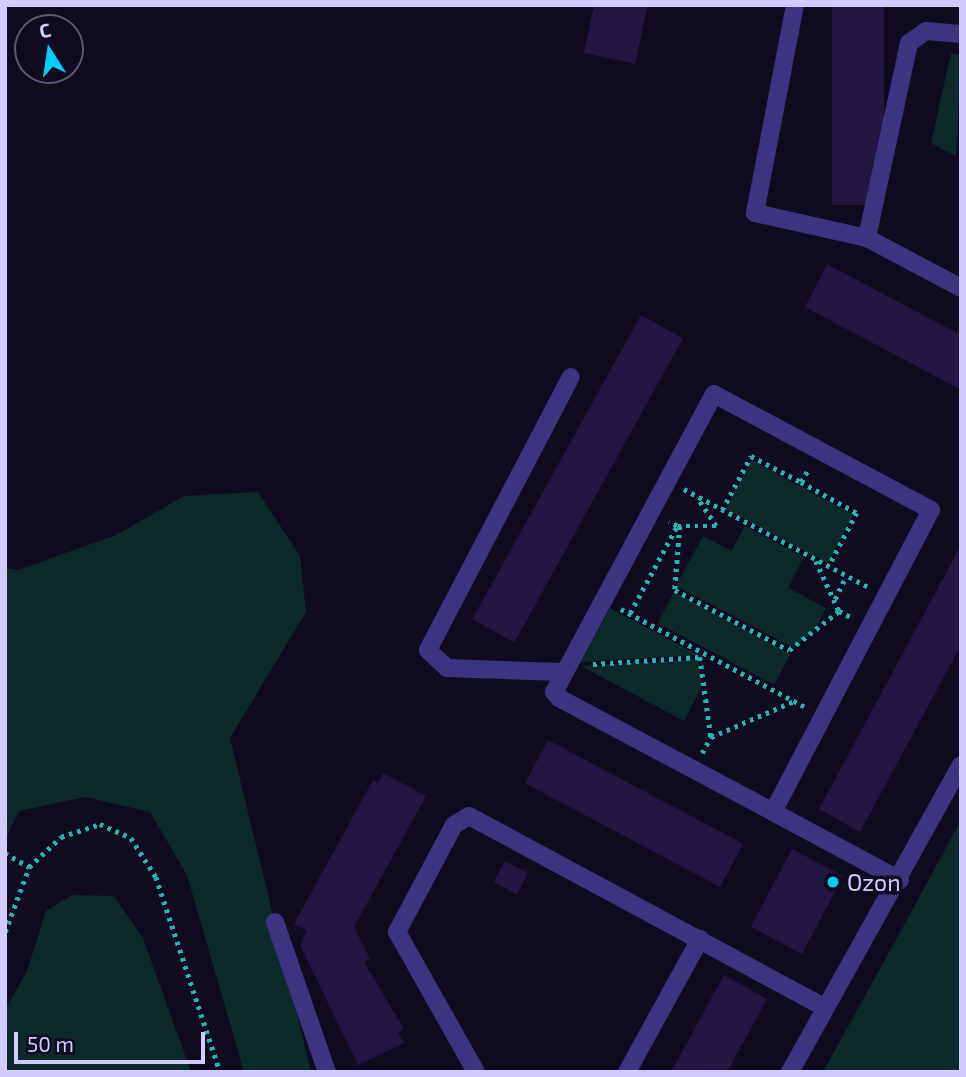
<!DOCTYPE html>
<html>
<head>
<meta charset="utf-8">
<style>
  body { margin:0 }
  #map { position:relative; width:966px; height:1077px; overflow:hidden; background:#100b1f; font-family:"Exo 2",sans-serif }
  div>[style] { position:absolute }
  .green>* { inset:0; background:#0e292a; transform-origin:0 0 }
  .building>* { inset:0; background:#221741; transform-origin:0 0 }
  .path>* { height:4.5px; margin-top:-2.25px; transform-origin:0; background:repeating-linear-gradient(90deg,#28b4b5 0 3.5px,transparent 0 8.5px) }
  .minor>* { height:18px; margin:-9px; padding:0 9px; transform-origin:9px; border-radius:9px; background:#3c3481 }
  .dots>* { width:19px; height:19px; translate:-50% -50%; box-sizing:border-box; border:4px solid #100b1f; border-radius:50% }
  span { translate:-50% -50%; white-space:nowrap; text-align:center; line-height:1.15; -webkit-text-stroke:7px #100b1f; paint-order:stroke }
  .poi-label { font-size:23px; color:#d3caff }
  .left { translate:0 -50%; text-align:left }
  .frame { position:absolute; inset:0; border:7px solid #d3caff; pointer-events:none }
  .north { position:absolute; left:14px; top:14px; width:70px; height:70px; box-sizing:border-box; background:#100b1f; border:2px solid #5e5779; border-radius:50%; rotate:348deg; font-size:19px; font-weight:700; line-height:28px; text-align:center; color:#d3caff }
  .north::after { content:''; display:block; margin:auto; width:24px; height:32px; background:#00ccf5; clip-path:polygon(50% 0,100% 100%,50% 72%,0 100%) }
  .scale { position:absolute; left:14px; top:1032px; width:191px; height:32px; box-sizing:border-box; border:4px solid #d3caff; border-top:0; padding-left:9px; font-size:21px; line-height:24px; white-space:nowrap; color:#d3caff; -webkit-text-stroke:5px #100b1f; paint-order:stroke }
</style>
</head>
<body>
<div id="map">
  <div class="green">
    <div style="clip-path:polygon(951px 53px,961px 55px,956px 156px,931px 143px)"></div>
    <div style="left:751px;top:460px;width:116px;height:55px;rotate:28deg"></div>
    <div style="clip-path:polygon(258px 492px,300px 556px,306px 612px,230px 738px,311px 1072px,244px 1072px,187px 875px,150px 812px,85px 797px,19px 811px,5px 840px,5px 568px,18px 570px,116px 535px,184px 496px)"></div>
    <div style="clip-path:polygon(745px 526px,804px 557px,788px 588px,826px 608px,813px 633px,792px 647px,676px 586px,703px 536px,731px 551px)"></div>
    <div style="left:674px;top:592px;width:132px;height:35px;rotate:28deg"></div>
    <div style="clip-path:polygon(610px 608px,698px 655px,581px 662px)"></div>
    <div style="clip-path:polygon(698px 659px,702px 686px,684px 721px,581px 666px)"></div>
    <div style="clip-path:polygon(961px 820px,961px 1072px,823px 1072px,909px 916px)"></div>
    <div style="clip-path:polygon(72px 895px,114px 896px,143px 938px,191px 1072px,5px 1072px,5px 1010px,27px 971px,46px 911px)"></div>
  </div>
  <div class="building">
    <div style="clip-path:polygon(594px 5px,648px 5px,635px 64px,584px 53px)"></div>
    <div style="left:832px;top:5px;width:52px;height:200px"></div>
    <div style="clip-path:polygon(827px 264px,961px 335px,961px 390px,805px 307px)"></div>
    <div style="left:641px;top:315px;width:48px;height:348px;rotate:29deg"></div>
    <div style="clip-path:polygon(961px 545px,961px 645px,860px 832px,819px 809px)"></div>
    <div style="left:548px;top:740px;width:221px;height:49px;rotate:28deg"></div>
    <div style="clip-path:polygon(383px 773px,426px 796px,354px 927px,370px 959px,364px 962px,404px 1029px,398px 1032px,404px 1043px,358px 1065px,300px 945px,307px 931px,294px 924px,373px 780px,378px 783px)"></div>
    <div style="left:792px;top:849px;width:58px;height:88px;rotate:28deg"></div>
    <div style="left:505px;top:861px;width:26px;height:24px;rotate:28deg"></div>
    <div style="clip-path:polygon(724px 975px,767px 999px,727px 1072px,671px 1072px)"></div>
  </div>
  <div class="path">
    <div style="left:801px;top:482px;width:16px;rotate:-60deg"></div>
    <div style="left:684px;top:489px;width:208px;rotate:28deg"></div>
    <div style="left:722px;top:510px;width:61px;rotate:-61.8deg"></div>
    <div style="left:751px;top:456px;width:56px;rotate:27.5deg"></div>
    <div style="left:801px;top:482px;width:64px;rotate:29deg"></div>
    <div style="left:857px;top:513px;width:60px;rotate:117.8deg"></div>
    <div style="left:678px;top:526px;width:38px"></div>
    <div style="left:716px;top:526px;width:34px;rotate:-124deg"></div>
    <div style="left:680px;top:526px;width:64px;rotate:94.5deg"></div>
    <div style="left:675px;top:590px;width:129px;rotate:27.8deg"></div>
    <div style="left:789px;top:650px;width:63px;rotate:-38deg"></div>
    <div style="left:839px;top:611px;width:16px;rotate:27deg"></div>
    <div style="left:816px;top:561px;width:55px;rotate:65.3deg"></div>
    <div style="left:835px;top:599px;width:25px;rotate:-64deg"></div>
    <div style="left:621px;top:609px;width:208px;rotate:28deg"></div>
    <div style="left:630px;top:613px;width:99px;rotate:-61.6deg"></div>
    <div style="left:677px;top:526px;width:9px;rotate:-153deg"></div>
    <div style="left:593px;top:664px;width:107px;rotate:-3.7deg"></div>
    <div style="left:700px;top:657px;width:81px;rotate:82.2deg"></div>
    <div style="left:702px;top:753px;width:18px;rotate:-61deg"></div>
    <div style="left:711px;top:737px;width:90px;rotate:-23.4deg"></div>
    <div style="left:5px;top:853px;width:28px;rotate:30deg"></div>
    <div style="left:5px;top:932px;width:69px;rotate:-69.7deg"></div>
    <div style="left:29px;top:867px;width:44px;rotate:-43.2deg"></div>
    <div style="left:61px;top:837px;width:41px;rotate:-18.4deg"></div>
    <div style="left:100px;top:824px;width:34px;rotate:24deg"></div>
    <div style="left:131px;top:838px;width:46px;rotate:57.3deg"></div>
    <div style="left:156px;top:877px;width:205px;rotate:71.8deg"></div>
  </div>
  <div class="minor">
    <div style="left:795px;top:5px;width:212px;rotate:100.9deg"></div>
    <div style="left:755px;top:213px;width:115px;rotate:12.6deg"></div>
    <div style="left:961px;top:34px;width:35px;rotate:-175deg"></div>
    <div style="left:926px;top:31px;width:21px;rotate:145deg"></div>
    <div style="left:909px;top:43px;width:199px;rotate:102.2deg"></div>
    <div style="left:867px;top:238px;width:106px;rotate:28deg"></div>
    <div style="left:561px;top:672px;width:114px;rotate:-178deg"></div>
    <div style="left:447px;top:668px;width:26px;rotate:-137deg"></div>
    <div style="left:428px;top:650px;width:308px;rotate:-62.4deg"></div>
    <div style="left:773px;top:812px;width:341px;rotate:-62.4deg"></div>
    <div style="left:931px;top:510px;width:246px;rotate:-151.9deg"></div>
    <div style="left:714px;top:394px;width:338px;rotate:118.2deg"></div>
    <div style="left:554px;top:692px;width:8px;rotate:50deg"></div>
    <div style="left:559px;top:698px;width:242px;rotate:28deg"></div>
    <div style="left:773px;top:812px;width:144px;rotate:28.2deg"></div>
    <div style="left:275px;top:922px;width:159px;rotate:70.9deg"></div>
    <div style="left:476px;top:1072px;width:161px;rotate:-119.4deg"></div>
    <div style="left:397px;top:932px;width:121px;rotate:-62deg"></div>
    <div style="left:454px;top:825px;width:17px;rotate:-31deg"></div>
    <div style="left:469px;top:816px;width:405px;rotate:28.3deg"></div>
    <div style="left:627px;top:1072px;width:152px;rotate:-61.2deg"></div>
    <div style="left:790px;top:1072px;width:351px;rotate:-60.9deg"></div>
  </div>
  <div class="dots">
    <div style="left:833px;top:882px;background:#00ccf5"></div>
  </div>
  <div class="poi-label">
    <span class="left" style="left:847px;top:882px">Ozon</span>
  </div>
  <div class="frame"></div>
  <div class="north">С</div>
  <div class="scale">50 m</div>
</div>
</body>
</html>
